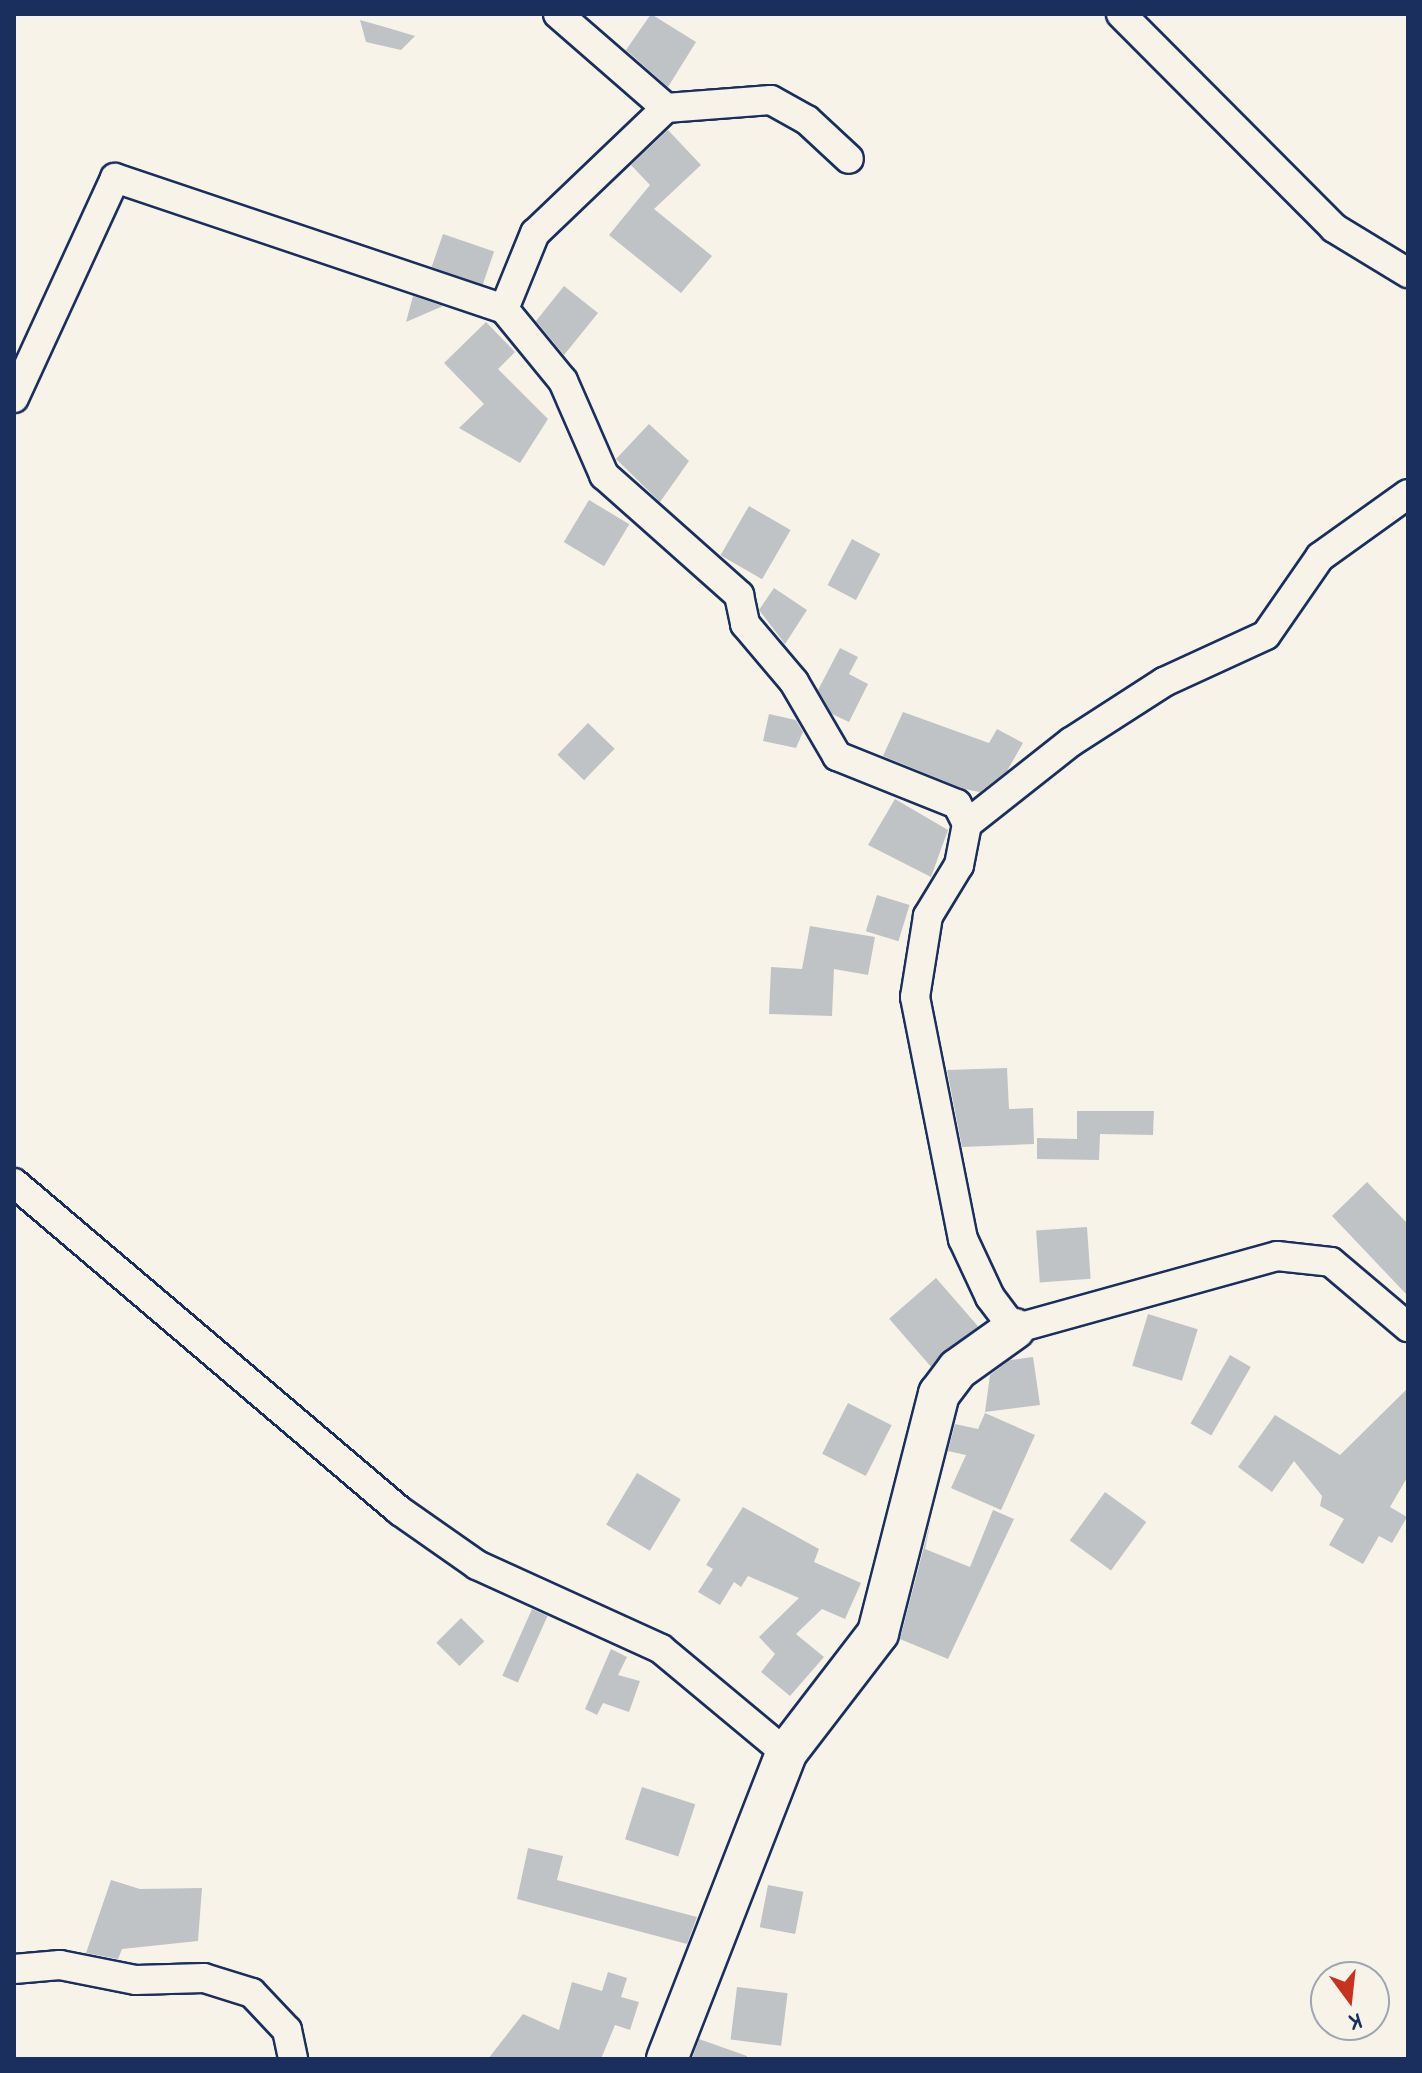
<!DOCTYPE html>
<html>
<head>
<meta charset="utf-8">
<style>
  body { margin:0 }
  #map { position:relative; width:1422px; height:2073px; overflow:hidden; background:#f7f3e8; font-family:"Patrick Hand",sans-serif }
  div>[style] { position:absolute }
  .building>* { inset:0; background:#c0c3c5; transform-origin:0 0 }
  .roads { filter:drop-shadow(2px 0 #1b2f5e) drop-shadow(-2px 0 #1b2f5e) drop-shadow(0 2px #1b2f5e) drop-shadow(0 -2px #1b2f5e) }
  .street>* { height:28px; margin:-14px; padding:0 14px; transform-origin:14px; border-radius:14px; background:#f7f3e8 }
  .secondary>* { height:40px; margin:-20px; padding:0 20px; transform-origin:20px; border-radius:20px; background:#f7f3e8 }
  span { translate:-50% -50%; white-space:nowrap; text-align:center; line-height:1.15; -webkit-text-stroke:6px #f7f3e8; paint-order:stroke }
  .frame { position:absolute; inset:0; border:16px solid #1b2f5e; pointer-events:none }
  .north { position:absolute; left:1310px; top:1961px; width:80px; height:80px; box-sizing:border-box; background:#f7f3e8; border:2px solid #9fa5b1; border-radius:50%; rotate:165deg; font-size:22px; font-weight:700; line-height:32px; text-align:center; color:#1b2f5e }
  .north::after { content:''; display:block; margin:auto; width:28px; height:36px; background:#c8321e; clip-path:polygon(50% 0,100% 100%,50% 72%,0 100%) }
</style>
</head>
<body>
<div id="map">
  <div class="building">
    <div style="clip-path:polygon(651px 14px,696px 42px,668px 87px,626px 50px)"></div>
    <div style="clip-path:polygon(360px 20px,385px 27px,415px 36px,401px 50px,366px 42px)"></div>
    <div style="clip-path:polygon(668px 130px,701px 165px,654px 209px,712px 256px,681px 293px,609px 235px,650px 185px,631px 165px)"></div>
    <div style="left:443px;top:234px;width:54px;height:35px;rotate:19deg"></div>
    <div style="clip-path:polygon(564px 286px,598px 313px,564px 355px,536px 321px)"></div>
    <div style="clip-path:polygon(413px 296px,443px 306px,406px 322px)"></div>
    <div style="clip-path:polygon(486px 322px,515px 352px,498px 369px,548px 419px,520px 463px,459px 428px,484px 404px,444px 363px)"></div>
    <div style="clip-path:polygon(649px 424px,689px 461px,660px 502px,616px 459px)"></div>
    <div style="left:589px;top:500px;width:47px;height:49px;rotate:31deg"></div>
    <div style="left:749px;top:506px;width:48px;height:57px;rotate:30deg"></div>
    <div style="left:852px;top:539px;width:32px;height:52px;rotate:28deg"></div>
    <div style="clip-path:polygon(774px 588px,807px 610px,785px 644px,759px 610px)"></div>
    <div style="clip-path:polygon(840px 648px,858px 657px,849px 674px,868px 684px,849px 722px,832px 714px,818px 690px)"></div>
    <div style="clip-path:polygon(903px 712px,989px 743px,997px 729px,1023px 743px,1007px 771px,980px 792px,964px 789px,883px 756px)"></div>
    <div style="clip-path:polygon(769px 714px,796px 720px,803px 732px,796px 748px,763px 741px)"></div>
    <div style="left:588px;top:723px;width:37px;height:44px;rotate:44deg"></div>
    <div style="clip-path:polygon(895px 799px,948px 830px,931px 877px,868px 845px)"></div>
    <div style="left:877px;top:895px;width:34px;height:38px;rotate:17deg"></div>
    <div style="clip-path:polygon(810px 926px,875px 937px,868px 975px,834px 969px,832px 1016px,769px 1014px,771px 967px,802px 969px)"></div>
    <div style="clip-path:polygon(1007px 1068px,1009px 1109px,1033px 1108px,1034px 1144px,962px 1147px,947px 1070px)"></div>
    <div style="clip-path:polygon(1077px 1111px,1154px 1111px,1153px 1135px,1100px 1134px,1099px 1160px,1037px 1159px,1037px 1138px,1077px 1139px)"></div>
    <div style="clip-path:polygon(1367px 1182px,1408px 1224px,1408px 1296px,1332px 1216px)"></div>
    <div style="left:1087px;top:1227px;width:52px;height:51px;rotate:86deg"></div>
    <div style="left:936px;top:1278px;width:64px;height:62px;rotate:49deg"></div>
    <div style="left:1148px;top:1314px;width:52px;height:54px;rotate:17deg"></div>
    <div style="left:1230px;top:1355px;width:24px;height:79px;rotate:30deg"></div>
    <div style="clip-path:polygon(1033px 1357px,1040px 1405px,985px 1412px,990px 1375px,1010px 1360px)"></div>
    <div style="clip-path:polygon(1408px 1388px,1408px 1476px,1390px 1507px,1407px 1517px,1392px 1543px,1379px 1536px,1363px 1564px,1329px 1545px,1344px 1519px,1320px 1506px,1322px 1496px,1294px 1461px,1272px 1492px,1238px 1467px,1275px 1415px,1340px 1455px)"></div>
    <div style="left:848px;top:1403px;width:49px;height:57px;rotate:27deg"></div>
    <div style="clip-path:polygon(985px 1413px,1035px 1435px,1001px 1510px,951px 1488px,966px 1455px,948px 1451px,955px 1424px,978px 1429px)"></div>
    <div style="left:637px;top:1473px;width:51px;height:60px;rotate:31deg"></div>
    <div style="left:1105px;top:1492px;width:51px;height:60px;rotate:36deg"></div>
    <div style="clip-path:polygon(743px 1507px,819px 1549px,814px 1562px,861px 1583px,845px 1619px,822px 1609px,796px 1634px,824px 1657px,790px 1696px,761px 1672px,775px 1654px,759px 1637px,799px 1598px,748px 1576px,741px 1587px,734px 1582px,720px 1605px,698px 1592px,713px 1569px,706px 1565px)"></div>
    <div style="clip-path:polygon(993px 1510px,1014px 1519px,948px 1659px,900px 1639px,931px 1520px,925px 1549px,970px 1567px)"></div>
    <div style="left:532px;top:1609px;width:17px;height:73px;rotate:24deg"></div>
    <div style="left:461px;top:1618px;width:33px;height:35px;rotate:45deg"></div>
    <div style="clip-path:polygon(611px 1649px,627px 1657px,618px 1675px,640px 1681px,629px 1712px,603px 1703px,597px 1715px,585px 1709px)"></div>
    <div style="left:642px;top:1787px;width:56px;height:55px;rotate:18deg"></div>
    <div style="clip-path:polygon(528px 1848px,563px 1856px,557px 1880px,697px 1917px,687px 1944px,517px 1899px)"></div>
    <div style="clip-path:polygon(111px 1880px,140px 1889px,202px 1888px,198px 1941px,122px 1949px,118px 1959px,86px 1953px)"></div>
    <div style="left:768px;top:1885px;width:36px;height:43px;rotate:11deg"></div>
    <div style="clip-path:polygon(608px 1972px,627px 1978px,621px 1997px,639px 2002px,630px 2030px,615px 2025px,601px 2059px,488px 2059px,523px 2014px,559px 2030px,572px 1982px,602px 1991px)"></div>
    <div style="left:737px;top:1987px;width:51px;height:53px;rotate:7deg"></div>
    <div style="clip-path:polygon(699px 2039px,747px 2056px,747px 2059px,692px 2059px)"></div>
  </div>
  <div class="roads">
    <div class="street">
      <div style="left:558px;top:14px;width:143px;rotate:41deg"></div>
      <div style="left:666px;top:108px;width:181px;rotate:136.3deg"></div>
      <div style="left:535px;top:233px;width:82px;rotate:112.2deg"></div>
      <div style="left:504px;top:309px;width:93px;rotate:50.7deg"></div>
      <div style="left:563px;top:381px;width:103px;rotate:66.4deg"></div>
      <div style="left:604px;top:475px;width:181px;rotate:41.6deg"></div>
      <div style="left:739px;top:595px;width:30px;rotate:78deg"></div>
      <div style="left:745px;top:624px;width:76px;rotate:49.8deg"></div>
      <div style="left:794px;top:682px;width:86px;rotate:59.8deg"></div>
      <div style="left:837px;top:756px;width:129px;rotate:21.8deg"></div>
      <div style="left:957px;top:804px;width:22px;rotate:63deg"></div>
      <div style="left:967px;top:824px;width:42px;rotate:101deg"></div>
      <div style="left:959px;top:865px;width:60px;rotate:121.3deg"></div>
      <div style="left:928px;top:916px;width:82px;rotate:99.1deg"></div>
      <div style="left:915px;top:997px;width:247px;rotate:78.8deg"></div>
      <div style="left:963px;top:1239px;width:64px;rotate:65deg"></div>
      <div style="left:990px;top:1297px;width:40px;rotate:53deg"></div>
      <div style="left:1014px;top:1329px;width:273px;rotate:-15.5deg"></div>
      <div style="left:1277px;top:1256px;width:54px;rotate:6.3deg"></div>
      <div style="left:1331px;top:1262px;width:101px;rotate:40.2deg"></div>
      <div style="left:1121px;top:14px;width:302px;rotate:45.1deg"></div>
      <div style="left:1334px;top:228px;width:87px;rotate:31.3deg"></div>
      <div style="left:666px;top:108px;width:105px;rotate:-4.4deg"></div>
      <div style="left:771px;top:100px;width:41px;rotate:29.1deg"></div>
      <div style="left:807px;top:120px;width:57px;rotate:42.9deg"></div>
      <div style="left:14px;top:398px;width:242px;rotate:-65.3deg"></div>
      <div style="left:115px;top:178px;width:410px;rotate:18.6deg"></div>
      <div style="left:967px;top:824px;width:132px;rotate:-38.3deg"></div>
      <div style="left:1071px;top:742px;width:111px;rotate:-32.8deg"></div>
      <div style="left:1164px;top:682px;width:112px;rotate:-24.7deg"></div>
      <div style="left:1266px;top:635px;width:95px;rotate:-55.3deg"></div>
      <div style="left:1320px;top:557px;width:108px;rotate:-35.6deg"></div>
      <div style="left:14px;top:1183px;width:507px;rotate:40.36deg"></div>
      <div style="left:400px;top:1511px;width:94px;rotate:35deg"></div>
      <div style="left:477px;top:1565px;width:202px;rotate:24.5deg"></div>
      <div style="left:661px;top:1649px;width:163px;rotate:39.8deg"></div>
      <div style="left:14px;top:1969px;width:46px;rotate:-5deg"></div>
      <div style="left:60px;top:1965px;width:77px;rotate:11.2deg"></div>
      <div style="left:136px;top:1980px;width:68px;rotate:-1.7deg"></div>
      <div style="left:204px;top:1978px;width:50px;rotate:17.4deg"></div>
      <div style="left:252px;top:1993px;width:51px;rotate:46.6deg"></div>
      <div style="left:287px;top:2030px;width:30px;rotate:78deg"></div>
    </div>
    <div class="secondary">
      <div style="left:667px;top:2059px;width:328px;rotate:-68.7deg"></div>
      <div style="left:786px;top:1753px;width:151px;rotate:-52.5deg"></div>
      <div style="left:878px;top:1633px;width:247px;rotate:-75.7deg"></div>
      <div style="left:939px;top:1394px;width:31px;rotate:-53deg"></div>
      <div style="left:958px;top:1369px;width:69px;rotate:-35.5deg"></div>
    </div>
  </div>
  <div class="frame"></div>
  <div class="north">K</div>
</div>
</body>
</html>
